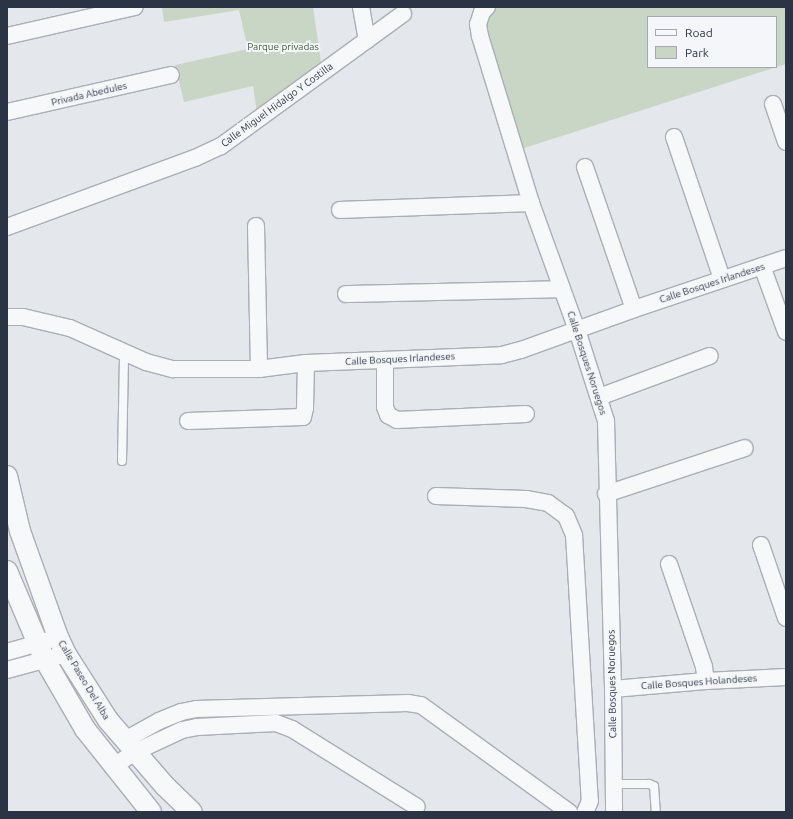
<!DOCTYPE html>
<html>
<head>
<meta charset="utf-8">
<style>
  body { margin:0 }
  #map { position:relative; width:793px; height:819px; overflow:hidden; background:#e4e7ec; font-family:Ubuntu,sans-serif }
  div>[style] { position:absolute }
  .green>* { inset:0; background:#c9d6c5 }
  .roads { filter:drop-shadow(1px 0 #a9aeb7) drop-shadow(-1px 0 #a9aeb7) drop-shadow(0 1px #a9aeb7) drop-shadow(0 -1px #a9aeb7) }
  .service>* { height:8px; margin:-4px; padding:0 4px; transform-origin:4px; border-radius:4px; background:#f7f8fa }
  .minor>* { height:16px; margin:-8px; padding:0 8px; transform-origin:8px; border-radius:8px; background:#f7f8fa }
  .tertiary>* { height:20px; margin:-10px; padding:0 10px; transform-origin:10px; border-radius:10px; background:#f7f8fa }
  span { translate:-50% -50%; white-space:nowrap; text-align:center; line-height:1.15; -webkit-text-stroke:4px #f4f6f9; paint-order:stroke }
  .park-label { font-size:10px; color:#3f6138 }
  .street-label { font-size:10px; color:#2b3445 }
  .frame { position:absolute; inset:0; border:8px solid #2b3445; pointer-events:none }
  .legend { position:absolute; left:647px; top:16px; width:130px; height:52px; box-sizing:border-box; background:#f4f6f9; border:1px solid #a4a8b1; margin:0; padding:5px 7px; list-style:none; font-size:12px; color:#2b3445 }
  .legend li { display:flex; align-items:center; gap:8px; height:20px }
  .legend b { width:20px; border:1px solid #a4a8b1 }
</style>
</head>
<body>
<div id="map">
  <div class="green">
    <div style="clip-path:polygon(162px 7px,313px 7px,321px 62px,257px 113px,253px 86px,184px 102px,175px 65px,248px 49px,239px 10px,164px 22px)"></div>
    <div style="clip-path:polygon(evenodd,487px 7px,786px 7px,786px 64px,515px 151px,482px 12px,487px 7px,648px 17px,776px 17px,776px 67px,648px 67px,648px 17px)"></div>
  </div>
  <div class="roads">
    <div class="service">
      <div style="left:122px;top:461px;width:109px;rotate:-88.9deg"></div>
      <div style="left:613px;top:784px;width:36px"></div>
      <div style="left:649px;top:784px;width:5px;rotate:22deg"></div>
      <div style="left:654px;top:786px;width:26px;rotate:86deg"></div>
    </div>
    <div class="minor">
      <div style="left:361px;top:7px;width:34px;rotate:80deg"></div>
      <div style="left:487px;top:7px;width:7px;rotate:135deg"></div>
      <div style="left:482px;top:12px;width:13px;rotate:108deg"></div>
      <div style="left:478px;top:24px;width:12px;rotate:81deg"></div>
      <div style="left:480px;top:36px;width:175px;rotate:73deg"></div>
      <div style="left:531px;top:203px;width:135px;rotate:70.1deg"></div>
      <div style="left:577px;top:330px;width:96px;rotate:72.3deg"></div>
      <div style="left:606px;top:421px;width:268px;rotate:88.5deg"></div>
      <div style="left:613px;top:689px;width:123px;rotate:89.5deg"></div>
      <div style="left:7px;top:36px;width:131px;rotate:-12.8deg"></div>
      <div style="left:773px;top:104px;width:40px;rotate:71.1deg"></div>
      <div style="left:7px;top:112px;width:168px;rotate:-12.7deg"></div>
      <div style="left:674px;top:137px;width:150px;rotate:71.3deg"></div>
      <div style="left:585px;top:167px;width:150px;rotate:71deg"></div>
      <div style="left:340px;top:210px;width:191px;rotate:-2.1deg"></div>
      <div style="left:256px;top:226px;width:143px;rotate:88.8deg"></div>
      <div style="left:7px;top:227px;width:200px;rotate:-20.2deg"></div>
      <div style="left:195px;top:158px;width:29px;rotate:-25deg"></div>
      <div style="left:221px;top:146px;width:225px;rotate:-36deg"></div>
      <div style="left:762px;top:266px;width:70px;rotate:70deg"></div>
      <div style="left:346px;top:294px;width:215px;rotate:-1.3deg"></div>
      <div style="left:7px;top:317px;width:16px"></div>
      <div style="left:23px;top:317px;width:48px;rotate:13.2deg"></div>
      <div style="left:70px;top:328px;width:83px;rotate:24.1deg"></div>
      <div style="left:146px;top:362px;width:28px;rotate:15deg"></div>
      <div style="left:173px;top:369px;width:86px"></div>
      <div style="left:259px;top:369px;width:47px;rotate:-7.3deg"></div>
      <div style="left:306px;top:363px;width:196px;rotate:-2.3deg"></div>
      <div style="left:502px;top:355px;width:20px;rotate:-15deg"></div>
      <div style="left:521px;top:350px;width:120px;rotate:-19.9deg"></div>
      <div style="left:634px;top:309px;width:160px;rotate:-18.5deg"></div>
      <div style="left:385px;top:361px;width:46px;rotate:90deg"></div>
      <div style="left:385px;top:407px;width:9px;rotate:69deg"></div>
      <div style="left:388px;top:415px;width:10px;rotate:29deg"></div>
      <div style="left:397px;top:420px;width:129px;rotate:-2.7deg"></div>
      <div style="left:599px;top:397px;width:118px;rotate:-20.3deg"></div>
      <div style="left:188px;top:421px;width:115px;rotate:-2deg"></div>
      <div style="left:303px;top:417px;width:9px;rotate:-77deg"></div>
      <div style="left:305px;top:408px;width:45px;rotate:-88.7deg"></div>
      <div style="left:606px;top:494px;width:146px;rotate:-18.3deg"></div>
      <div style="left:436px;top:496px;width:90px;rotate:1.9deg"></div>
      <div style="left:526px;top:499px;width:22px;rotate:10deg"></div>
      <div style="left:548px;top:503px;width:22px;rotate:36deg"></div>
      <div style="left:566px;top:516px;width:21px;rotate:67deg"></div>
      <div style="left:574px;top:535px;width:266px;rotate:86.6deg"></div>
      <div style="left:590px;top:801px;width:12px;rotate:114deg"></div>
      <div style="left:761px;top:545px;width:77px;rotate:71.1deg"></div>
      <div style="left:669px;top:564px;width:109px;rotate:71.2deg"></div>
      <div style="left:704px;top:667px;width:14px;rotate:82deg"></div>
      <div style="left:7px;top:652px;width:44px;rotate:-15.9deg"></div>
      <div style="left:7px;top:670px;width:61px;rotate:-15.2deg"></div>
      <div style="left:613px;top:689px;width:93px;rotate:-4.9deg"></div>
      <div style="left:706px;top:681px;width:80px;rotate:-2.9deg"></div>
      <div style="left:125px;top:740px;width:39px;rotate:-29deg"></div>
      <div style="left:159px;top:721px;width:24px;rotate:-22deg"></div>
      <div style="left:181px;top:712px;width:15px;rotate:-11deg"></div>
      <div style="left:196px;top:709px;width:212px;rotate:-1.6deg"></div>
      <div style="left:408px;top:703px;width:13px;rotate:9deg"></div>
      <div style="left:421px;top:705px;width:183px;rotate:35.9deg"></div>
      <div style="left:114px;top:766px;width:25px;rotate:-34deg"></div>
      <div style="left:135px;top:752px;width:52px;rotate:-25.1deg"></div>
      <div style="left:182px;top:730px;width:15px;rotate:-11deg"></div>
      <div style="left:197px;top:727px;width:79px;rotate:-2.9deg"></div>
      <div style="left:276px;top:723px;width:17px;rotate:21deg"></div>
      <div style="left:292px;top:729px;width:147px;rotate:32deg"></div>
    </div>
    <div class="tertiary">
      <div style="left:7px;top:476px;width:57px;rotate:76.7deg"></div>
      <div style="left:20px;top:531px;width:113px;rotate:70.3deg"></div>
      <div style="left:58px;top:637px;width:19px;rotate:65deg"></div>
      <div style="left:66px;top:654px;width:78px;rotate:57.5deg"></div>
      <div style="left:108px;top:720px;width:87px;rotate:49.2deg"></div>
      <div style="left:165px;top:786px;width:37px;rotate:44deg"></div>
      <div style="left:7px;top:571px;width:97px;rotate:66.9deg"></div>
      <div style="left:45px;top:660px;width:80px;rotate:59.9deg"></div>
      <div style="left:85px;top:729px;width:106px;rotate:51.5deg"></div>
    </div>
  </div>
  <div class="park-label">
    <span style="left:283px;top:47px">Parque privadas</span>
  </div>
  <div class="street-label">
    <span style="left:89px;top:94px;rotate:-13deg">Privada Abedules</span>
    <span style="left:277px;top:105px;rotate:-36deg">Calle Miguel Hidalgo Y Costilla</span>
    <span style="left:712px;top:283px;rotate:-18deg">Calle Bosques Irlandeses</span>
    <span style="left:400px;top:359px;rotate:-3deg">Calle Bosques Irlandeses</span>
    <span style="left:587px;top:363px;rotate:72deg">Calle Bosques Noruegos</span>
    <span style="left:84px;top:680px;rotate:59deg">Calle Paseo Del Alba</span>
    <span style="left:699px;top:682px;rotate:-4deg">Calle Bosques Holandeses</span>
    <span style="left:612px;top:684px;rotate:-91deg">Calle Bosques Noruegos</span>
  </div>
  <div class="frame"></div>
  <ul class="legend">
  <li><b style="height:5px;background:#f7f8fa"></b>Road</li>
  <li><b style="height:11px;background:#c9d6c5"></b>Park</li>
  </ul>
</div>
</body>
</html>
